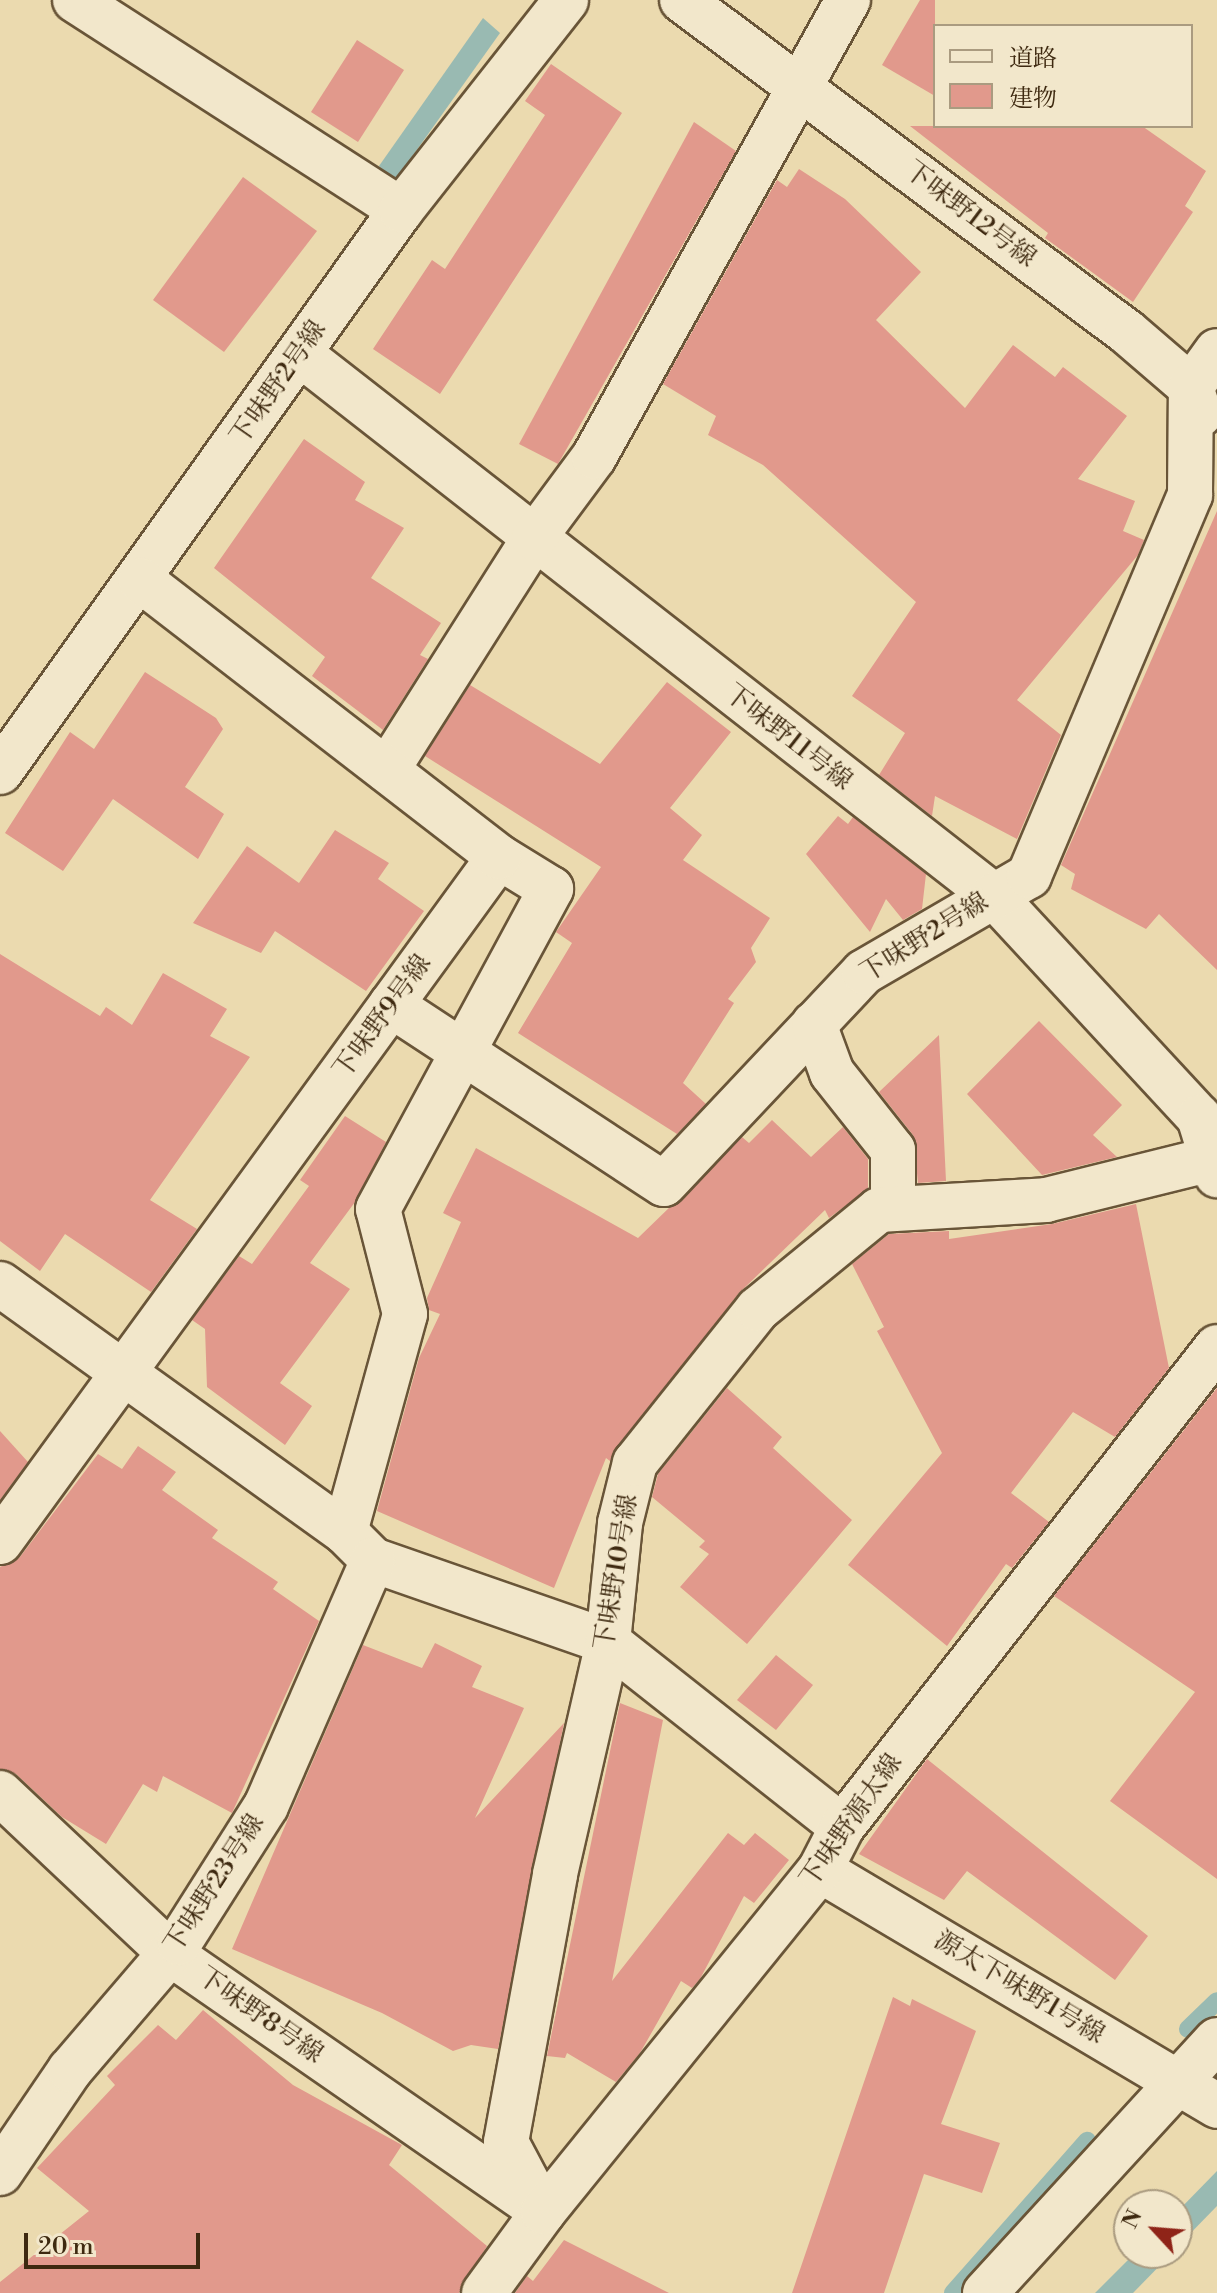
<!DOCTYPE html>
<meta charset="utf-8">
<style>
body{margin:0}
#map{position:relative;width:1217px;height:2293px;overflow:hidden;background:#ebdaaf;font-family:"Libre Bodoni","Noto Serif JP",serif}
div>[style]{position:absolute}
.water>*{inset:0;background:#99bab2}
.stream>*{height:18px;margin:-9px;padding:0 9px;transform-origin:9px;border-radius:9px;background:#99bab2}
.building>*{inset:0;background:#e1998c}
.roads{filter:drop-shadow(2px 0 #695538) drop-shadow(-2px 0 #695538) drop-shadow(0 2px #695538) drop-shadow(0 -2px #695538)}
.street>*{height:44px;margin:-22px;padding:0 22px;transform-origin:22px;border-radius:22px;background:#f2e7cb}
span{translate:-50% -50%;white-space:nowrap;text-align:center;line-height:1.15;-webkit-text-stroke:6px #f2e7cb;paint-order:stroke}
.street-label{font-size:26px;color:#3e2910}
.legend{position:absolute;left:933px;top:24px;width:260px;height:104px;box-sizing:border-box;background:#f2e7cb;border:2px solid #aa9b80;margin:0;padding:10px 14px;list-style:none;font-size:24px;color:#3e2910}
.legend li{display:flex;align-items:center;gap:16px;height:40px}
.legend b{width:40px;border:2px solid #aa9b80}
.north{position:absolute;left:1113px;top:2189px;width:80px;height:80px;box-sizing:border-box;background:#f2e7cb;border:2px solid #aa9b80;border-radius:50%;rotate:296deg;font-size:22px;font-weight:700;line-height:32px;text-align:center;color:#3e2910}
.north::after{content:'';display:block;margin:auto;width:28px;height:36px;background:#8f2418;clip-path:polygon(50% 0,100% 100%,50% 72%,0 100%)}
.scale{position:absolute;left:24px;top:2233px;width:176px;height:36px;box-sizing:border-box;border:4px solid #3e2910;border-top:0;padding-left:10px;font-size:24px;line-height:28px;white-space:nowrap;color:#3e2910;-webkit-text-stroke:6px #f2e7cb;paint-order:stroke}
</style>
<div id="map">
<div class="water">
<div style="clip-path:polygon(483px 18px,500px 33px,394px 182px,379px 166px)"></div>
<div style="clip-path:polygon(1217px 2171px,1217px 2206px,1177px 2247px,1177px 2212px)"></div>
<div style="clip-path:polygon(1135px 2253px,1172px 2253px,1133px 2293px,1095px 2293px)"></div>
</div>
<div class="stream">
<div style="left:1188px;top:2029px;width:40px;rotate:-44deg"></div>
<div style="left:953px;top:2293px;width:203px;rotate:-48.6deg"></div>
</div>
<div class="building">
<div style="clip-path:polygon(920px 0,935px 0,935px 96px,882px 65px)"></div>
<div style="clip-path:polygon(357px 40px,404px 70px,358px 142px,311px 112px)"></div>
<div style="clip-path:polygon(551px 64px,622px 113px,440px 394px,373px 349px,432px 260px,445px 269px,545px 115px,525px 101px)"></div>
<div style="clip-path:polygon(694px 122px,736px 151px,558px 464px,519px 444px)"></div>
<div style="clip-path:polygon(910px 126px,1142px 126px,1206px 171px,1185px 206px,1193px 212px,1133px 302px,1045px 238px,1048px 233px)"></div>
<div style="clip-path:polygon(799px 169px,845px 199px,921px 272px,876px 320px,965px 408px,1013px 345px,1055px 377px,1063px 367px,1127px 416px,1078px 479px,1135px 501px,1123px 531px,1144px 540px,1138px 555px,1017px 700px,1061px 735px,1017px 839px,935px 796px,932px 816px,879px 775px,905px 733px,852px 696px,916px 602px,763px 465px,708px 435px,716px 416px,663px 384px,777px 180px,787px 187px)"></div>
<div style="clip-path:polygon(243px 177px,317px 231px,224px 352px,153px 300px)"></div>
<div style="clip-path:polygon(304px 439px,365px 482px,355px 500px,404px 528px,371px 578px,441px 623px,420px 655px,428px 659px,383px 730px,312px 676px,325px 657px,214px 568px)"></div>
<div style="clip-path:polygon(1217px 511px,1217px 970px,1159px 914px,1146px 929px,1071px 889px,1075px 874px,1061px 865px)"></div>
<div style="clip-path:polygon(145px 672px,216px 718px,223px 729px,185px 787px,224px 814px,198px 859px,113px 799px,63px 871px,5px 833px,70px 732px,94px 749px)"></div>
<div style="clip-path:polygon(667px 682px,731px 732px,670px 808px,702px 835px,683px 860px,770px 918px,751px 948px,756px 962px,728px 999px,734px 1003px,683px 1083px,706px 1104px,677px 1134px,518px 1033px,572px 943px,556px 932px,601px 867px,425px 756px,470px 685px,600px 764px)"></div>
<div style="clip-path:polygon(838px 816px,848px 824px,853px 817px,926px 874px,922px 909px,903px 920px,886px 899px,870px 932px,806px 854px)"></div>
<div style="clip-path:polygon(335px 830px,389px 863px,378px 879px,424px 911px,366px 991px,275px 931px,261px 953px,193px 923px,247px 846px,299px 883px)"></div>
<div style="clip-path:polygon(0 954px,100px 1016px,106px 1007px,132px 1025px,163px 973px,227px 1009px,210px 1036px,250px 1057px,150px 1200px,197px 1229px,151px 1292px,65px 1234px,40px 1271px,0 1241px)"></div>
<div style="clip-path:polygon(1039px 1021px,1122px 1105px,1093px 1135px,1117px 1157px,1042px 1175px,967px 1094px)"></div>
<div style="clip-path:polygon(939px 1035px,946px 1181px,918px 1183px,913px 1135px,879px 1092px)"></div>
<div style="clip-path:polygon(345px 1116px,386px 1142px,355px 1202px,310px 1263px,350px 1289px,280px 1383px,312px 1406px,285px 1445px,207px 1387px,205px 1329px,192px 1320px,239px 1256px,252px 1264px,309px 1186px,300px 1180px)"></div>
<div style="clip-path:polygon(772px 1120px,811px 1157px,843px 1127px,868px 1159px,868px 1189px,829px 1218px,825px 1210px,739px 1293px,610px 1461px,606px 1458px,554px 1588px,377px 1511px,419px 1358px,440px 1314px,429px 1310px,427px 1298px,461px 1222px,443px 1213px,476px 1148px,638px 1238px,742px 1137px,749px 1143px)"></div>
<div style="clip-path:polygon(1136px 1204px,1169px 1368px,1115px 1437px,1073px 1412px,1011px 1493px,1049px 1522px,1012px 1568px,1006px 1564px,947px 1646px,848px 1565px,942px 1453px,877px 1331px,884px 1327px,852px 1264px,889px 1234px,949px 1231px,949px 1239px,1052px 1224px)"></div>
<div style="clip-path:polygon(727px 1388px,782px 1437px,773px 1448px,852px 1520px,747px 1644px,680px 1587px,709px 1554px,699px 1547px,705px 1541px,652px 1497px,658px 1474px)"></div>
<div style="clip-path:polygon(1217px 1388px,1217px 1879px,1110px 1801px,1195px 1692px,1054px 1596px)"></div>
<div style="clip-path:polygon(0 1431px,28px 1462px,0 1500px)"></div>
<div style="clip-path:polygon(138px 1446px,176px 1472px,162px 1490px,218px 1530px,212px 1538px,278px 1582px,273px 1589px,319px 1621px,232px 1813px,163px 1776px,157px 1792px,143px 1784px,106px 1844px,62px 1817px,16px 1774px,0 1769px,0 1567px,20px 1557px,98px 1454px,122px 1469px)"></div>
<div style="clip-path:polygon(435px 1643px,482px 1666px,472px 1687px,524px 1708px,475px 1818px,564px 1723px,498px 2049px,471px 2045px,453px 2051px,382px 2013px,232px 1949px,363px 1645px,422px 1668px)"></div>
<div style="clip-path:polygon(776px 1655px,813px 1685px,776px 1730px,737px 1700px)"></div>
<div style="clip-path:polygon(620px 1703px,663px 1720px,612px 1981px,728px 1833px,744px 1845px,755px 1833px,789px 1860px,754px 1903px,744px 1896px,700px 1979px,692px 1988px,681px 1981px,640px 2053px,616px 2082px,567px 2053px,565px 2058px,547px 2056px)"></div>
<div style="clip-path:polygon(927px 1759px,1148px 1936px,1115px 1980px,967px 1871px,944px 1900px,859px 1854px)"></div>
<div style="clip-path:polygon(893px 1997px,910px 2006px,912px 1999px,976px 2031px,941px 2124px,1000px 2143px,982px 2193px,924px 2174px,884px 2293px,792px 2293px)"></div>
<div style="clip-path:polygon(203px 2010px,293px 2085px,402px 2145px,389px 2165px,487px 2246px,459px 2293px,0 2293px,0 2282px,89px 2211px,37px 2168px,115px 2085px,107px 2076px,158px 2025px,176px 2040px)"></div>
<div style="clip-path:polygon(564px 2240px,669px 2293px,515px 2293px,527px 2276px,533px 2281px)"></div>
</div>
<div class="roads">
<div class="street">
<div style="left:75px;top:0;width:388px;rotate:32.8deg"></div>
<div style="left:682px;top:0;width:555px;rotate:36.73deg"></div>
<div style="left:1127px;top:332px;width:84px;rotate:40.7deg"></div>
<div style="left:1191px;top:387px;width:29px;rotate:72deg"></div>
<div style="left:300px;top:354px;width:881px;rotate:37.99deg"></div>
<div style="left:994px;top:896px;width:301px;rotate:47.2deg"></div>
<div style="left:1199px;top:1117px;width:61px;rotate:72.8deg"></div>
<div style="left:387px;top:770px;width:275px;rotate:-57.6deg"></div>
<div style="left:534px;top:538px;width:101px;rotate:-53.5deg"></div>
<div style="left:594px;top:457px;width:523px;rotate:-60.93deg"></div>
<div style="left:0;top:772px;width:690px;rotate:-54.49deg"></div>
<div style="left:401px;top:210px;width:267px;rotate:-51.8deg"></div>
<div style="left:391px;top:1005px;width:326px;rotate:33.3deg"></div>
<div style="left:664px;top:1184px;width:291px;rotate:-46.7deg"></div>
<div style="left:864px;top:972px;width:191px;rotate:-30.2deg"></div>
<div style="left:1029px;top:876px;width:414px;rotate:-67.1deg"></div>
<div style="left:1190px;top:495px;width:108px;rotate:-89.5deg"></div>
<div style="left:1191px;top:387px;width:44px;rotate:-54.2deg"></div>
<div style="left:814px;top:1024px;width:52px;rotate:69.8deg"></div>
<div style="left:832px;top:1073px;width:98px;rotate:51.6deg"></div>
<div style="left:893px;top:1150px;width:59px;rotate:90deg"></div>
<div style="left:0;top:1284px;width:425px;rotate:35.7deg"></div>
<div style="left:345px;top:1532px;width:40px;rotate:45deg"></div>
<div style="left:373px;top:1560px;width:249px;rotate:19.2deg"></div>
<div style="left:608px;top:1642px;width:298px;rotate:38.3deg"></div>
<div style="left:345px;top:1532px;width:226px;rotate:-74.6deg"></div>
<div style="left:405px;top:1314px;width:108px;rotate:-104.4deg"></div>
<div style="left:378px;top:1209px;width:364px;rotate:-61.6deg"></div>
<div style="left:551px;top:889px;width:61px;rotate:-148.4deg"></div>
<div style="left:0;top:1542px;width:847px;rotate:-53.93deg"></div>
<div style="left:499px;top:857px;width:453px;rotate:-142.3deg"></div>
<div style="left:0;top:1793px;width:235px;rotate:43.3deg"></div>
<div style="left:171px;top:1954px;width:446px;rotate:34.7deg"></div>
<div style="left:820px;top:1870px;width:462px;rotate:30.7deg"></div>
<div style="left:0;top:2173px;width:125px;rotate:-55.8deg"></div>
<div style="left:70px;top:2070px;width:167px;rotate:-49.4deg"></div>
<div style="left:179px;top:1943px;width:162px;rotate:-57.6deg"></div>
<div style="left:266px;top:1806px;width:268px;rotate:-66.5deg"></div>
<div style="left:543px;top:2212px;width:79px;rotate:-117.9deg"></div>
<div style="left:506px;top:2142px;width:272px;rotate:-79.6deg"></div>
<div style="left:555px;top:1874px;width:238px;rotate:-77.1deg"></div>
<div style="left:608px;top:1642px;width:120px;rotate:-84.2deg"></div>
<div style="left:620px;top:1523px;width:62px;rotate:-76deg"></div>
<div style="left:635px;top:1463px;width:197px;rotate:-51.4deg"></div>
<div style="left:758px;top:1309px;width:156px;rotate:-39.3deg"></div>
<div style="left:879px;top:1210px;width:167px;rotate:-3.4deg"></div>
<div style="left:1046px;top:1200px;width:171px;rotate:-13.9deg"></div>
<div style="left:484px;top:2293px;width:100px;rotate:-53.9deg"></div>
<div style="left:543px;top:2212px;width:440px;rotate:-51deg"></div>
<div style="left:820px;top:1870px;width:48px;rotate:-62.9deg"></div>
<div style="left:842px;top:1827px;width:609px;rotate:-52deg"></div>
<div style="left:985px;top:2293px;width:343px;rotate:-47.5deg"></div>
</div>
</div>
<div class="street-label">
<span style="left:970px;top:215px;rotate:37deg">下味野12号線</span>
<span style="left:279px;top:383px;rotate:-55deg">下味野2号線</span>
<span style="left:788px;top:738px;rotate:38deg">下味野11号線</span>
<span style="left:925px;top:938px;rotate:-32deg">下味野2号線</span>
<span style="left:383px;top:1017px;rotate:-54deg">下味野9号線</span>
<span style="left:617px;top:1572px;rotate:-81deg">下味野10号線</span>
<span style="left:852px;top:1821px;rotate:-55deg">下味野源太線</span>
<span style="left:215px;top:1884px;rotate:-57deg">下味野23号線</span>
<span style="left:1019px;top:1988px;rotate:31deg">源太下味野1号線</span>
<span style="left:260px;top:2016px;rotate:35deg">下味野8号線</span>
</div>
<ul class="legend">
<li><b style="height:10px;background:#f2e7cb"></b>道路</li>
<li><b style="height:22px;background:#e1998c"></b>建物</li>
</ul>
<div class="north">N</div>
<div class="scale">20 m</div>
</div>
